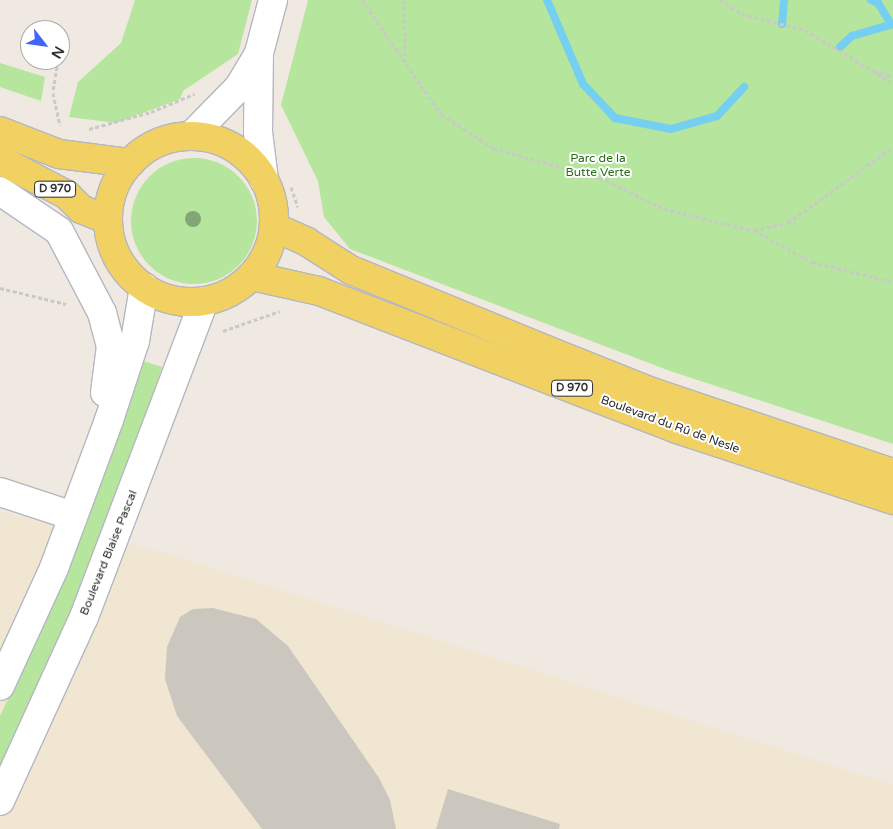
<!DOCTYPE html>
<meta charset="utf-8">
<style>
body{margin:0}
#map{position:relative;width:893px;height:829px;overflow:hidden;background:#efe9e1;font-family:"Varela Round",sans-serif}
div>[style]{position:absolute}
.education>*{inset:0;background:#f0e6d1}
.green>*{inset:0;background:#b6e59e}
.round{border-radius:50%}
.stream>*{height:8px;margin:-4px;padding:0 4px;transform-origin:4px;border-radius:4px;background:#75cff0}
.building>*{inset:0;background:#cbc7bf}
.path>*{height:3px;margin-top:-1.5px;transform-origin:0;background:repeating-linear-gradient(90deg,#c9c9c9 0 4px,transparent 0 6.5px)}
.roads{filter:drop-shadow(1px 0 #b4b7c1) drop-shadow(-1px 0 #b4b7c1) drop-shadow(0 1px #b4b7c1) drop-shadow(0 -1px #b4b7c1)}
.minor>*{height:28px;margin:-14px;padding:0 14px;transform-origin:14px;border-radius:14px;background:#fff}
.major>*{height:28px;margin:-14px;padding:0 14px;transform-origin:14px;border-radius:14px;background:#f2d163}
.major>.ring{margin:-14px;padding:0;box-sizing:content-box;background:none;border:28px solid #f2d163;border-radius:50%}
.trees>*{width:16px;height:16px;margin:-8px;border-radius:50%;background:#84a574}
span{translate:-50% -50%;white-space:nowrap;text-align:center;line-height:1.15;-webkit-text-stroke:4px #fff;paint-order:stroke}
.shield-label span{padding:1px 4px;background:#fff;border:1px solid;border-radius:4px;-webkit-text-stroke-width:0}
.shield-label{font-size:11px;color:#2e2e2e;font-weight:700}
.park-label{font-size:12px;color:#2c6e1b}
.street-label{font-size:12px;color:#2e2e2e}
.north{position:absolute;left:20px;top:20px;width:50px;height:50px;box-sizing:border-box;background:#fff;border:1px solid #ababab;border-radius:50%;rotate:120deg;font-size:14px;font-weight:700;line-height:20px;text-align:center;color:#2e2e2e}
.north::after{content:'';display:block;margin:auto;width:18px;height:22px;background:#4264fb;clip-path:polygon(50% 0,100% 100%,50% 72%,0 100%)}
</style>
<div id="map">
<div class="education">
<div style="clip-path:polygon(0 511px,161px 552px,893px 785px,893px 829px,0 829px)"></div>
</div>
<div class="green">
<div style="clip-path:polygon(135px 0,252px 0,238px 54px,183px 91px,180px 99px,116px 123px,69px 117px,78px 82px,121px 43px)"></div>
<div style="clip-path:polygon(308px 0,893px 0,893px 444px,670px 371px,350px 249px,324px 217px,318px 181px,281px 105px)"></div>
<div style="clip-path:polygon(0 63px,45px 77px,41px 101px,0 87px)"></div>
<div class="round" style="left:131px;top:158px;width:126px;height:126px"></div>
<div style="clip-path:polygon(140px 360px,162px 367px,147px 416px,72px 616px,0 771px,0 716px,31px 650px)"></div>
</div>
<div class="stream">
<div style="left:547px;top:0;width:91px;rotate:66.8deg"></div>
<div style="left:583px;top:84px;width:47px;rotate:46.7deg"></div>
<div style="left:615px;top:118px;width:57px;rotate:11.1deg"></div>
<div style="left:671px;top:129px;width:48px;rotate:-15.8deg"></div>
<div style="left:717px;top:116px;width:40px;rotate:-47deg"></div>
<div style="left:871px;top:0;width:8px;rotate:23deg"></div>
<div style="left:878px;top:3px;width:25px;rotate:58deg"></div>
<div style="left:782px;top:24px;width:24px;rotate:-85deg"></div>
<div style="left:840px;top:47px;width:16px;rotate:-43deg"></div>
<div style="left:852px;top:36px;width:43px;rotate:-16.3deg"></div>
</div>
<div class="building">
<div style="clip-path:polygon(213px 608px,256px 619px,288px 646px,379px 778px,390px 800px,396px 829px,262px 829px,177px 716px,165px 679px,167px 647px,180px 617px,193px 609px)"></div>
<div style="clip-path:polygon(448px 789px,560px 824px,559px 829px,436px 829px)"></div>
</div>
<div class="path">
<div style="left:362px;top:0;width:139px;rotate:55.3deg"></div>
<div style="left:441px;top:114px;width:62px;rotate:33.2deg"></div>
<div style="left:493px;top:148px;width:117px;rotate:15.8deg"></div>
<div style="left:606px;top:180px;width:65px;rotate:26.6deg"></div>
<div style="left:664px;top:209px;width:91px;rotate:13.3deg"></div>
<div style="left:753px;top:230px;width:67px;rotate:28.5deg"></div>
<div style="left:812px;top:262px;width:83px;rotate:13.9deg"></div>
<div style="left:404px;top:0;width:59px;rotate:89deg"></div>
<div style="left:720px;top:0;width:26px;rotate:32deg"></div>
<div style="left:742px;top:14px;width:65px;rotate:14.3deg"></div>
<div style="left:805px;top:30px;width:103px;rotate:31.1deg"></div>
<div style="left:58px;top:60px;width:33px;rotate:99deg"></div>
<div style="left:53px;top:93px;width:33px;rotate:78deg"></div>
<div style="left:874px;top:71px;width:20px;rotate:15deg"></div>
<div style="left:89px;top:129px;width:64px;rotate:-15.3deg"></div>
<div style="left:151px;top:112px;width:47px;rotate:-22.7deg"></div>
<div style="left:291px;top:187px;width:21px;rotate:71deg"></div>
<div style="left:754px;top:230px;width:35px;rotate:-12deg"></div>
<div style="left:788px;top:223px;width:130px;rotate:-35.9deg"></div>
<div style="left:0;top:288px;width:68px;rotate:13.6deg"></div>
<div style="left:223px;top:331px;width:60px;rotate:-19.3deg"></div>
</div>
<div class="roads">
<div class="minor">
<div style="left:191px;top:136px;width:69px;rotate:-45.6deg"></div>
<div style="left:239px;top:87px;width:37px;rotate:-59deg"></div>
<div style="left:264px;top:180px;width:48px;rotate:-97.1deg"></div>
<div style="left:258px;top:132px;width:79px;rotate:-89.3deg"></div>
<div style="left:259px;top:53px;width:55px;rotate:-75.2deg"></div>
<div style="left:0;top:191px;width:71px;rotate:34.1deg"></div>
<div style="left:59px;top:231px;width:93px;rotate:62.3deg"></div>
<div style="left:102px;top:313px;width:34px;rotate:75deg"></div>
<div style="left:111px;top:346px;width:47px;rotate:97.3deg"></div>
<div style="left:0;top:492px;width:77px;rotate:18.2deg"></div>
<div style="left:0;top:686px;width:130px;rotate:-65.4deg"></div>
<div style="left:54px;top:568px;width:158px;rotate:-69.6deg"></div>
<div style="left:109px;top:420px;width:83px;rotate:-71.8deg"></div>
<div style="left:135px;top:341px;width:55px;rotate:-80.5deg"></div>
<div style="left:0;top:801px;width:202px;rotate:-65.5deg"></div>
<div style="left:84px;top:617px;width:338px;rotate:-69.2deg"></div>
</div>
<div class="major">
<div style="left:0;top:131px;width:63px;rotate:21.3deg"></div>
<div style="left:59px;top:154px;width:72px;rotate:7.2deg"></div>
<div class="ring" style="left:108px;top:136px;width:138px;height:138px"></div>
<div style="left:0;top:160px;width:76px;rotate:27.6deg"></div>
<div style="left:67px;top:195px;width:20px;rotate:45deg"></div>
<div style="left:81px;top:209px;width:29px;rotate:22deg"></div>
<div style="left:274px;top:227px;width:36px;rotate:24deg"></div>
<div style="left:307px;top:242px;width:52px;rotate:32.5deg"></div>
<div style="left:351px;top:270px;width:214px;rotate:22.2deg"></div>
<div style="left:549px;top:351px;width:111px;rotate:21.7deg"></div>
<div style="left:652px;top:392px;width:254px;rotate:18.6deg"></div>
<div style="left:252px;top:276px;width:69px;rotate:12.6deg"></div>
<div style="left:319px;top:291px;width:384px;rotate:21.1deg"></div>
<div style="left:677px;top:429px;width:227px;rotate:18.2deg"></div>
</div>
</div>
<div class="trees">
<div style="left:193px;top:219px"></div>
</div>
<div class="shield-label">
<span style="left:55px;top:189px">D 970</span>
<span style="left:572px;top:388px">D 970</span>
</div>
<div class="park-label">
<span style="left:598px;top:166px">Parc de la<br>Butte Verte</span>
</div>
<div class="street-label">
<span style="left:670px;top:425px;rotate:20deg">Boulevard du Rû de Nesle</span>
<span style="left:109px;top:553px;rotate:-68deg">Boulevard Blaise Pascal</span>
</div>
<div class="north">N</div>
</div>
